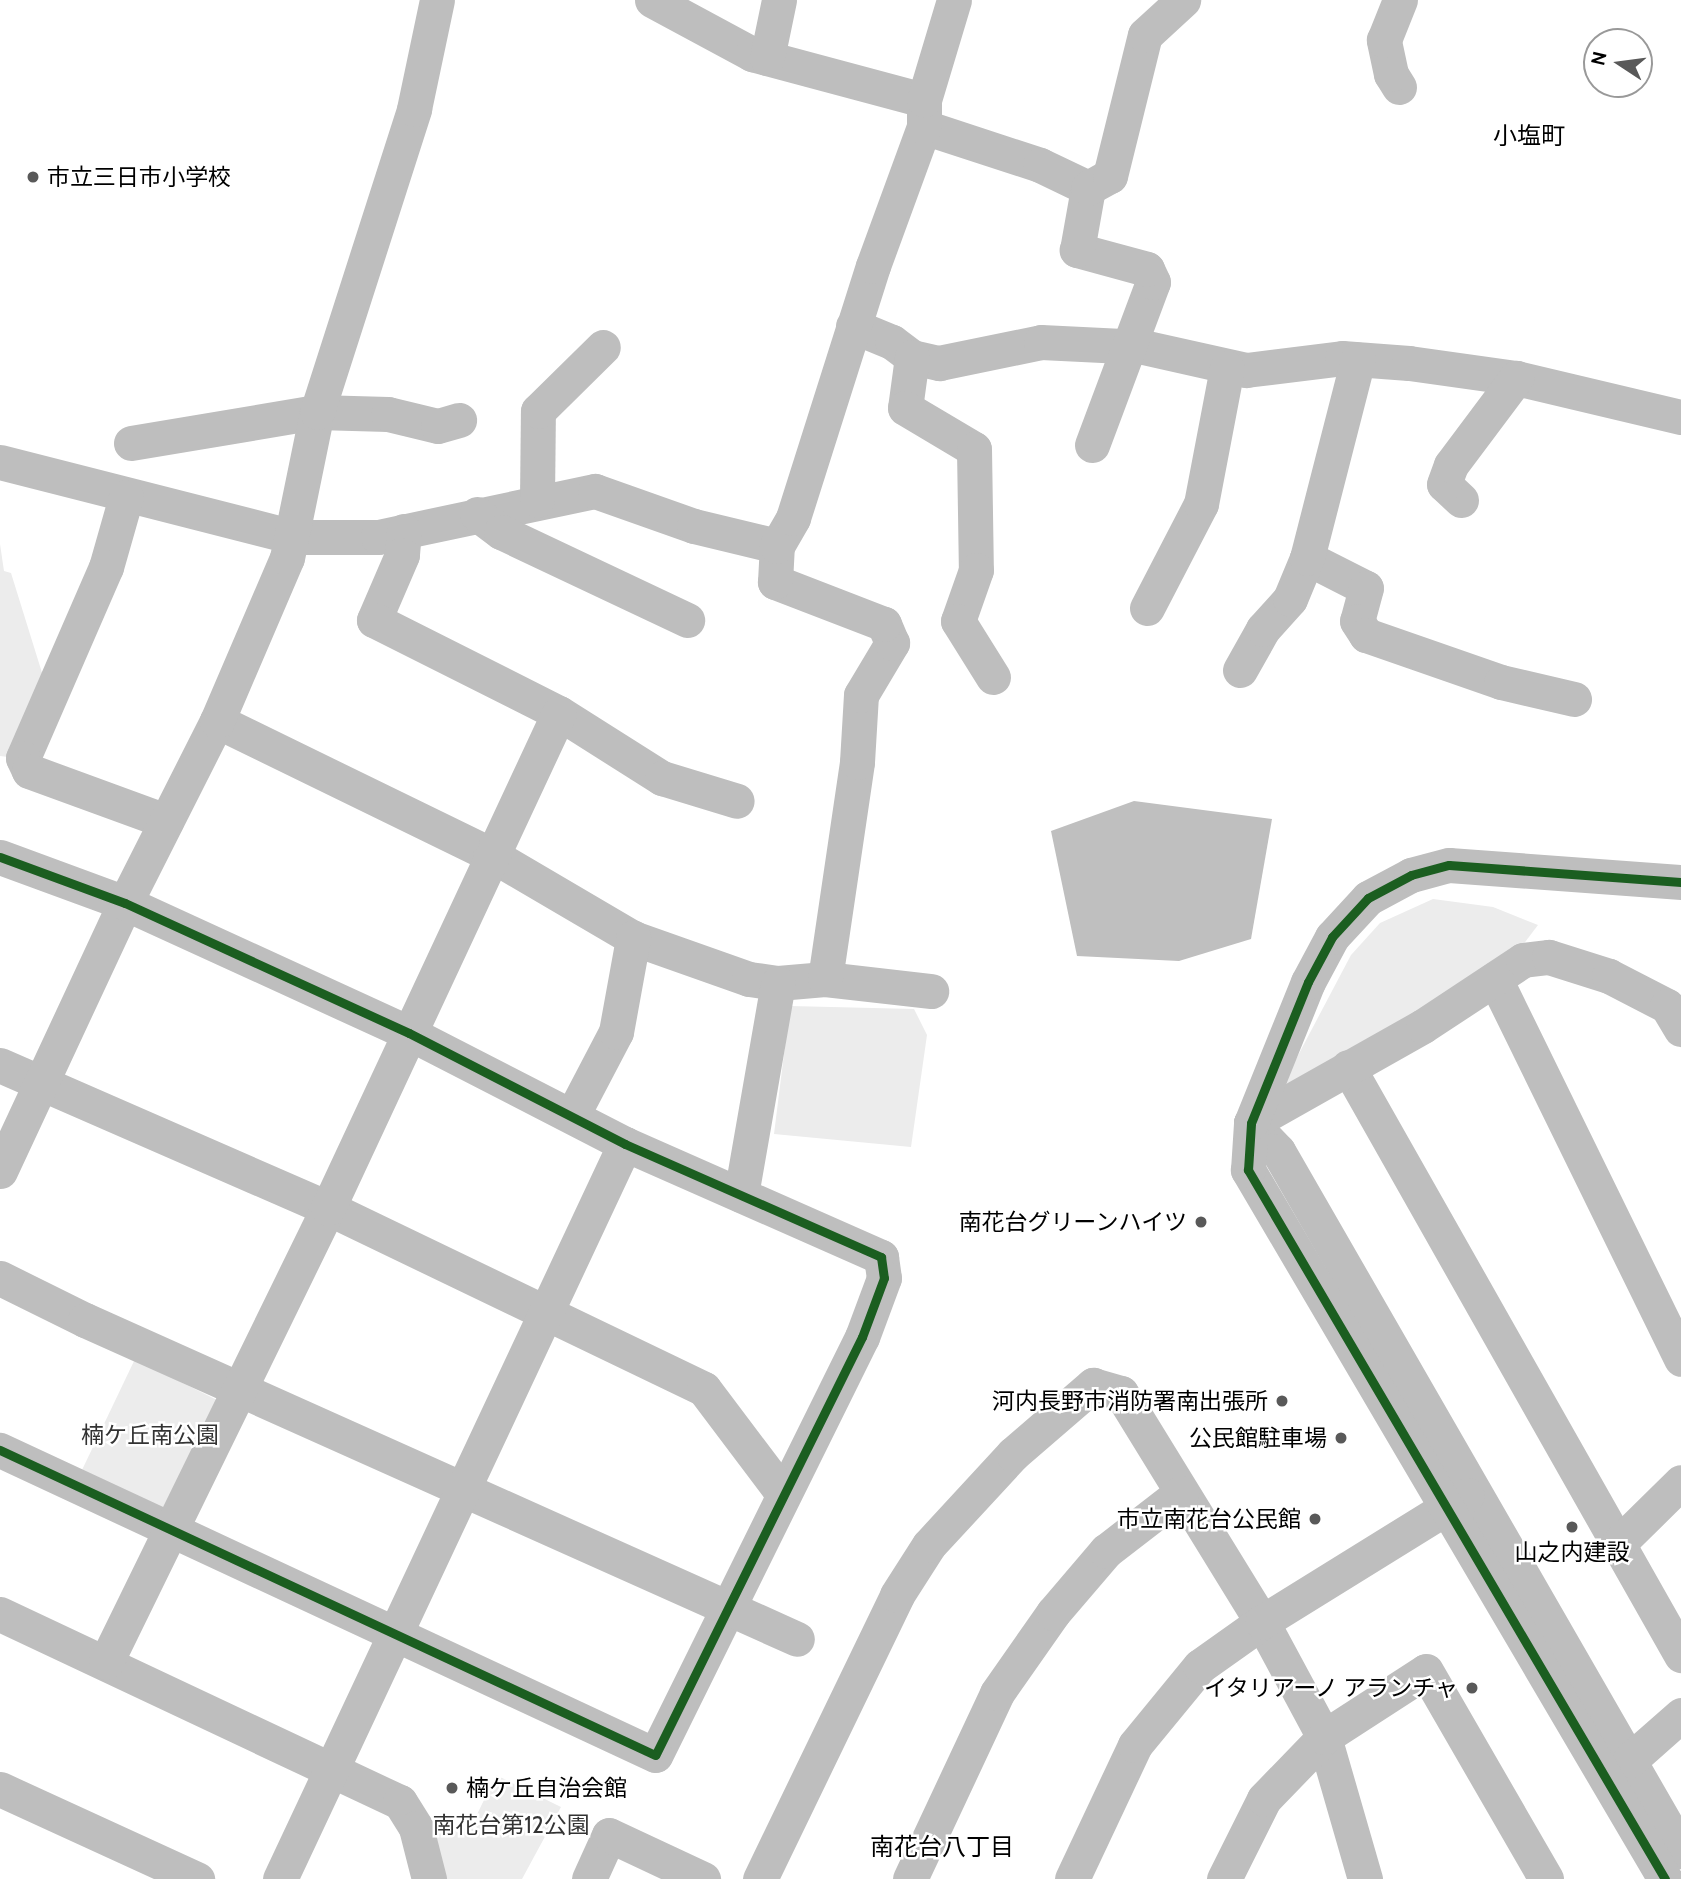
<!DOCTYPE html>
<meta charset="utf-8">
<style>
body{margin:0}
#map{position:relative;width:1681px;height:1879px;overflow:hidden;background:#fff;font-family:Cabin,"Noto Sans JP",sans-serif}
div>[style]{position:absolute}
.green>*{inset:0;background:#ececec}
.water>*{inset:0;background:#bfbfbf}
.minor>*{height:35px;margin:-17.5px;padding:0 17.5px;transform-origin:17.5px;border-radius:17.5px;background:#bebebe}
.cycleway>*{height:9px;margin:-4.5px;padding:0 4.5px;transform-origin:4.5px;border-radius:4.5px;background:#1b5e20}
.dots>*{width:19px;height:19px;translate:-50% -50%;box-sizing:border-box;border:4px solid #fff;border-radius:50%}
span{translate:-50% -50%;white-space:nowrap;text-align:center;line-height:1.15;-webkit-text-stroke:5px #fff;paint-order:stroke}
.poi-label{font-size:23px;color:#000}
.left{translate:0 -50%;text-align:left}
.right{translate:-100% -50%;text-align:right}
.park-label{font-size:23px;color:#333}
.neighbourhood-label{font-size:24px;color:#000}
.north{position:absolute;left:1583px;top:28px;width:70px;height:70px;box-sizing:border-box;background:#fff;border:2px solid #999;border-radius:50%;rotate:283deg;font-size:19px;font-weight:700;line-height:28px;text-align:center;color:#000}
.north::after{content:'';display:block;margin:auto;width:24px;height:32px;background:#595959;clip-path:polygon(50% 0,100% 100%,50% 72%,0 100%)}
</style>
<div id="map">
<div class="green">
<div style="clip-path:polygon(0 544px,4px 571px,11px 573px,43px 676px,8px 757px,0 756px)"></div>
<div style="clip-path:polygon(1433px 899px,1493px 907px,1538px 925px,1519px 950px,1289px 1089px,1284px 1082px,1351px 955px,1380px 923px)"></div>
<div style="clip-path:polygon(790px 1006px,914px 1009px,927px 1035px,911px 1147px,774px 1134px)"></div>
<div style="clip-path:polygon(135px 1359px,219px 1401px,164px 1511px,82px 1470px)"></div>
<div style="clip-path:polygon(496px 1775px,561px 1807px,522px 1879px,433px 1879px,423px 1837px,471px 1827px)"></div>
</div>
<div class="water">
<div style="clip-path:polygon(1134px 801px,1272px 819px,1251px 939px,1179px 961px,1077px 956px,1051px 831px)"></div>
</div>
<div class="minor">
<div style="left:652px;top:0;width:114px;rotate:28.4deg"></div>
<div style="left:752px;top:54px;width:178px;rotate:15deg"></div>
<div style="left:767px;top:58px;width:59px;rotate:-78.3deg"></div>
<div style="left:1399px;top:87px;width:15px;rotate:-122deg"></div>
<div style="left:1391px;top:74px;width:35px;rotate:-102deg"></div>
<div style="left:1384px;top:40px;width:43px;rotate:-68.2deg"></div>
<div style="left:924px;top:127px;width:122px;rotate:18.1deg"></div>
<div style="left:1040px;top:165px;width:53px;rotate:25.6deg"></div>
<div style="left:853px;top:326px;width:42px;rotate:22.3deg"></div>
<div style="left:892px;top:342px;width:25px;rotate:37deg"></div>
<div style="left:912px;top:357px;width:28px;rotate:13deg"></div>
<div style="left:939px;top:363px;width:104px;rotate:-11.6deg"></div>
<div style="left:1041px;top:342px;width:102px;rotate:2.8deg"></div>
<div style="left:1143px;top:347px;width:106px;rotate:12.6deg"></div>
<div style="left:1246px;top:370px;width:97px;rotate:-7.1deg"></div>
<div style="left:1342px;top:358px;width:67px;rotate:4.3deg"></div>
<div style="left:1409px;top:363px;width:108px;rotate:8deg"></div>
<div style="left:1516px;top:378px;width:170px;rotate:13.3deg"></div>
<div style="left:912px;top:357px;width:51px;rotate:97.8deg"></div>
<div style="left:905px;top:408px;width:80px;rotate:30.7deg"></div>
<div style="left:974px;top:449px;width:121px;rotate:89.1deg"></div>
<div style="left:976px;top:570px;width:54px;rotate:109.4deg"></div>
<div style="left:958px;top:621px;width:66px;rotate:58deg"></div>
<div style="left:131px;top:443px;width:189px;rotate:-9.5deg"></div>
<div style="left:317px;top:412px;width:71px;rotate:1.6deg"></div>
<div style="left:388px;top:414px;width:51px;rotate:13.5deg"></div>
<div style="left:438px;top:426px;width:22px;rotate:-16deg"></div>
<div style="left:1092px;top:445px;width:174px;rotate:-69.5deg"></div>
<div style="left:1153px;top:282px;width:14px;rotate:-115deg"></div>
<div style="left:1147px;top:269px;width:73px;rotate:-164.8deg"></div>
<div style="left:1077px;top:250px;width:63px;rotate:-79.9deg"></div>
<div style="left:1088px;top:188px;width:25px;rotate:-29deg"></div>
<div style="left:1110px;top:176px;width:145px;rotate:-76.1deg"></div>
<div style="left:1145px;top:35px;width:52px;rotate:-42.6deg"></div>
<div style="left:0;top:462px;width:304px;rotate:14.3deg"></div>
<div style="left:295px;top:537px;width:83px"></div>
<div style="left:378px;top:537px;width:222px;rotate:-12deg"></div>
<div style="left:595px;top:491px;width:105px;rotate:19.5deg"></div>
<div style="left:694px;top:526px;width:85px;rotate:13.5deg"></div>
<div style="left:126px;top:497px;width:73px;rotate:105.9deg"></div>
<div style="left:106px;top:567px;width:208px;rotate:113.5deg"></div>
<div style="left:23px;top:758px;width:14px;rotate:65deg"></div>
<div style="left:29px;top:771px;width:146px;rotate:20.1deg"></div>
<div style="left:537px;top:500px;width:89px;rotate:-89.4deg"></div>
<div style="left:538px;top:411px;width:91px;rotate:-44.6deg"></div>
<div style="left:1461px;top:500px;width:23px;rotate:-137deg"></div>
<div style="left:1444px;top:484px;width:20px;rotate:-70deg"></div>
<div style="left:1451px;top:465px;width:109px;rotate:-53.2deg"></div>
<div style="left:477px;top:514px;width:30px;rotate:37deg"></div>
<div style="left:501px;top:532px;width:206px;rotate:25.3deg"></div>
<div style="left:404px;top:531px;width:24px;rotate:95deg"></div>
<div style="left:402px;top:555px;width:71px;rotate:113.3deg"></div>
<div style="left:374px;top:620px;width:207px;rotate:26.7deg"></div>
<div style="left:559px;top:713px;width:122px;rotate:32.3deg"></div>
<div style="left:662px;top:778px;width:78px;rotate:17deg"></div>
<div style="left:1307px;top:558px;width:66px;rotate:27deg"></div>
<div style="left:1366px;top:588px;width:34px;rotate:105deg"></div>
<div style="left:1357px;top:621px;width:17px;rotate:57deg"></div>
<div style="left:1366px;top:635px;width:143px;rotate:19.2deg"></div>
<div style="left:1501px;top:682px;width:75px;rotate:13.1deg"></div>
<div style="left:1147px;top:608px;width:117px;rotate:-62.6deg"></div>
<div style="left:1201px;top:504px;width:138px;rotate:-79.2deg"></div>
<div style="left:1240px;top:670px;width:47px;rotate:-60.7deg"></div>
<div style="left:1263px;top:629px;width:40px;rotate:-48deg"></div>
<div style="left:1290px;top:599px;width:44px;rotate:-67.5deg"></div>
<div style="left:1307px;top:558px;width:205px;rotate:-75.6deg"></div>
<div style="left:217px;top:721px;width:304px;rotate:26deg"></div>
<div style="left:490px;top:854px;width:166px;rotate:30.4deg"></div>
<div style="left:633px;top:938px;width:123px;rotate:19.5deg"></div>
<div style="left:749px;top:979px;width:29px;rotate:8deg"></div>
<div style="left:778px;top:983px;width:47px;rotate:-4.9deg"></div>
<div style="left:825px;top:979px;width:107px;rotate:6.5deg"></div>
<div style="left:0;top:857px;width:133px;rotate:20.2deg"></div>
<div style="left:125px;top:903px;width:312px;rotate:24.6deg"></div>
<div style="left:409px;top:1033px;width:243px;rotate:27.2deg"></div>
<div style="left:625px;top:1144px;width:280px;rotate:23.8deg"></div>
<div style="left:881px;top:1257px;width:21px;rotate:82deg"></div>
<div style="left:884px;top:1278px;width:63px;rotate:110.4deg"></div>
<div style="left:862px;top:1337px;width:466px;rotate:116.3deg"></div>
<div style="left:655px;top:1755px;width:723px;rotate:-155.03deg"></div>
<div style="left:825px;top:979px;width:219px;rotate:-81.6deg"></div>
<div style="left:857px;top:762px;width:67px;rotate:-86.6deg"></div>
<div style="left:861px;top:695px;width:61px;rotate:-59.2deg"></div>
<div style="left:892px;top:643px;width:21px;rotate:-113deg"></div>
<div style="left:884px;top:624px;width:117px;rotate:-158.9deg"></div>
<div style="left:775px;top:582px;width:36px;rotate:-87deg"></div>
<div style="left:777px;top:546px;width:32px;rotate:-60deg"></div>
<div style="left:793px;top:518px;width:264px;rotate:-72.4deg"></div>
<div style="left:873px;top:266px;width:148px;rotate:-69.9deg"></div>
<div style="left:924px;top:127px;width:27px;rotate:-90deg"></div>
<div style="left:924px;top:100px;width:104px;rotate:-73.3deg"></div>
<div style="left:1495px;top:979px;width:423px;rotate:63.9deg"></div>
<div style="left:0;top:1065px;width:358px;rotate:23.6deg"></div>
<div style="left:328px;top:1208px;width:417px;rotate:25.7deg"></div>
<div style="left:704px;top:1389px;width:131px;rotate:53deg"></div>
<div style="left:1348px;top:1067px;width:676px;rotate:60.48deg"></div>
<div style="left:572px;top:1116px;width:95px;rotate:-62.4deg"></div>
<div style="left:616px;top:1032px;width:96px;rotate:-79.7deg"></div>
<div style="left:1251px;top:1123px;width:39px;rotate:46deg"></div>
<div style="left:1278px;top:1151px;width:808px;rotate:60.07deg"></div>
<div style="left:1251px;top:1123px;width:197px;rotate:-29.4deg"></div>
<div style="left:1423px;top:1026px;width:120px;rotate:-33.4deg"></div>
<div style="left:1523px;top:960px;width:26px;rotate:-7deg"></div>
<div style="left:1549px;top:957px;width:63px;rotate:17.6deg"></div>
<div style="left:1609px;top:976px;width:65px;rotate:27.3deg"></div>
<div style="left:1667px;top:1006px;width:27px;rotate:59deg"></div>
<div style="left:0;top:1171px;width:296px;rotate:-65deg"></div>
<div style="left:125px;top:903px;width:204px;rotate:-63.2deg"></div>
<div style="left:217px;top:721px;width:177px;rotate:-66.8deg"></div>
<div style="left:287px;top:558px;width:149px;rotate:-78.4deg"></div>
<div style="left:317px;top:412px;width:318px;rotate:-72.2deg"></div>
<div style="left:414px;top:109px;width:111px;rotate:-78.1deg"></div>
<div style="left:741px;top:1195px;width:215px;rotate:-80.1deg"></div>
<div style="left:0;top:1278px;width:95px;rotate:26.3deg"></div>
<div style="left:85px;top:1320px;width:780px;rotate:24.13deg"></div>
<div style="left:1618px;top:1544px;width:88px;rotate:-44.5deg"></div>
<div style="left:0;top:1614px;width:442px;rotate:25.2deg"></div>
<div style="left:400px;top:1802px;width:31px;rotate:58deg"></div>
<div style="left:416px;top:1828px;width:53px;rotate:75.7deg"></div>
<div style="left:106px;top:1662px;width:505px;rotate:-63.94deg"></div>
<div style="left:328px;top:1208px;width:546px;rotate:-64.98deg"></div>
<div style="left:1630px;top:1760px;width:68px;rotate:-41.4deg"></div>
<div style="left:0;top:1789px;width:217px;rotate:24.6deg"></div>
<div style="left:280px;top:1879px;width:812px;rotate:-64.86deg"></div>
<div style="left:589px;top:1879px;width:48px;rotate:-65.6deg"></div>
<div style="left:609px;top:1835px;width:104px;rotate:25.1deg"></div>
<div style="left:760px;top:1879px;width:315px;rotate:-64.2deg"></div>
<div style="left:897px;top:1595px;width:59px;rotate:-57.4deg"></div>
<div style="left:929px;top:1545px;width:124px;rotate:-47.3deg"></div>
<div style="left:1013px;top:1454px;width:106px;rotate:-40.8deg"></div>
<div style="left:1093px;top:1385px;width:29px;rotate:16deg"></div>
<div style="left:1121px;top:1393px;width:269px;rotate:58.4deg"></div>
<div style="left:1262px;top:1622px;width:131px;rotate:61.7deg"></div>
<div style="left:1324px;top:1737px;width:148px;rotate:73.9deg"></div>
<div style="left:910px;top:1879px;width:205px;rotate:-64.9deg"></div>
<div style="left:997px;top:1693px;width:98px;rotate:-55deg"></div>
<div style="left:1053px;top:1613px;width:82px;rotate:-49.5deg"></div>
<div style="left:1106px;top:1551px;width:95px;rotate:-37.7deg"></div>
<div style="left:1072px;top:1879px;width:148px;rotate:-64.8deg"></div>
<div style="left:1135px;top:1745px;width:102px;rotate:-50.6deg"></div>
<div style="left:1200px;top:1666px;width:76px;rotate:-35.4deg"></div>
<div style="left:1262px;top:1622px;width:241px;rotate:-31.8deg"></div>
<div style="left:1224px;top:1879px;width:89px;rotate:-63.4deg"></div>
<div style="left:1264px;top:1799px;width:86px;rotate:-45.9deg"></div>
<div style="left:1324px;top:1737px;width:121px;rotate:-32.9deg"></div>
<div style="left:1426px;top:1671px;width:240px;rotate:60deg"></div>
<div style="left:1665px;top:1879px;width:823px;rotate:-120.46deg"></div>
<div style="left:1248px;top:1170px;width:47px;rotate:-86.3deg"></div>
<div style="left:1251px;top:1123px;width:152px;rotate:-68deg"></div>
<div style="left:1308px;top:982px;width:51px;rotate:-61.9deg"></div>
<div style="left:1332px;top:937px;width:53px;rotate:-47.3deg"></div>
<div style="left:1368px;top:898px;width:49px;rotate:-28.1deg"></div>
<div style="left:1411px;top:875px;width:39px;rotate:-15deg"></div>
<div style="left:1449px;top:865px;width:233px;rotate:4.2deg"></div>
</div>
<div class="cycleway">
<div style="left:0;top:857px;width:133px;rotate:20.2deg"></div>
<div style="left:125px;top:903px;width:312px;rotate:24.6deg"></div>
<div style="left:409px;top:1033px;width:243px;rotate:27.2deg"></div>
<div style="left:625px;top:1144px;width:280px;rotate:23.8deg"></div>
<div style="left:881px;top:1257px;width:21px;rotate:82deg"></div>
<div style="left:884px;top:1278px;width:63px;rotate:110.4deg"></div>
<div style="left:862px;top:1337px;width:466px;rotate:116.3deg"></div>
<div style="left:655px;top:1755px;width:723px;rotate:-155.03deg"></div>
<div style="left:1665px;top:1879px;width:823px;rotate:-120.46deg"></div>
<div style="left:1248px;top:1170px;width:47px;rotate:-86.3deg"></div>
<div style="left:1251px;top:1123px;width:152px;rotate:-68deg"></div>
<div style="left:1308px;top:982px;width:51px;rotate:-61.9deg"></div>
<div style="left:1332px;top:937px;width:53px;rotate:-47.3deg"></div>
<div style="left:1368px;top:898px;width:49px;rotate:-28.1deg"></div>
<div style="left:1411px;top:875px;width:39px;rotate:-15deg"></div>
<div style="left:1449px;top:865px;width:233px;rotate:4.2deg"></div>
</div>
<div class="dots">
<div style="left:33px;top:177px;background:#595959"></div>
<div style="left:1201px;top:1222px;background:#595959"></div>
<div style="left:1282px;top:1401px;background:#595959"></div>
<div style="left:1341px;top:1438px;background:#595959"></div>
<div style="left:1315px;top:1519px;background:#595959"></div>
<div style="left:1572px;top:1527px;background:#595959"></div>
<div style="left:1472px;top:1688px;background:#595959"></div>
<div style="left:452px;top:1788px;background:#595959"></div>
</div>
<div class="poi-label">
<span class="left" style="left:47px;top:177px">市立三日市小学校</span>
<span class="right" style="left:1187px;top:1222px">南花台グリーンハイツ</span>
<span class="right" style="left:1268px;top:1401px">河内長野市消防署南出張所</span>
<span class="right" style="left:1327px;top:1438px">公民館駐車場</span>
<span class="right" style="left:1301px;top:1519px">市立南花台公民館</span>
<span style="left:1572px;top:1552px">山之内建設</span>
<span class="right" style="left:1458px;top:1688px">イタリアーノ アランチャ</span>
<span class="left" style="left:466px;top:1788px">楠ケ丘自治会館</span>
</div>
<div class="park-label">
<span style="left:150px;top:1435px">楠ケ丘南公園</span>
<span style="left:511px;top:1825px">南花台第12公園</span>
</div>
<div class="neighbourhood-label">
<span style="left:1529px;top:136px">小塩町</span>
<span style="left:942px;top:1847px">南花台八丁目</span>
</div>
<div class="north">N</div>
</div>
